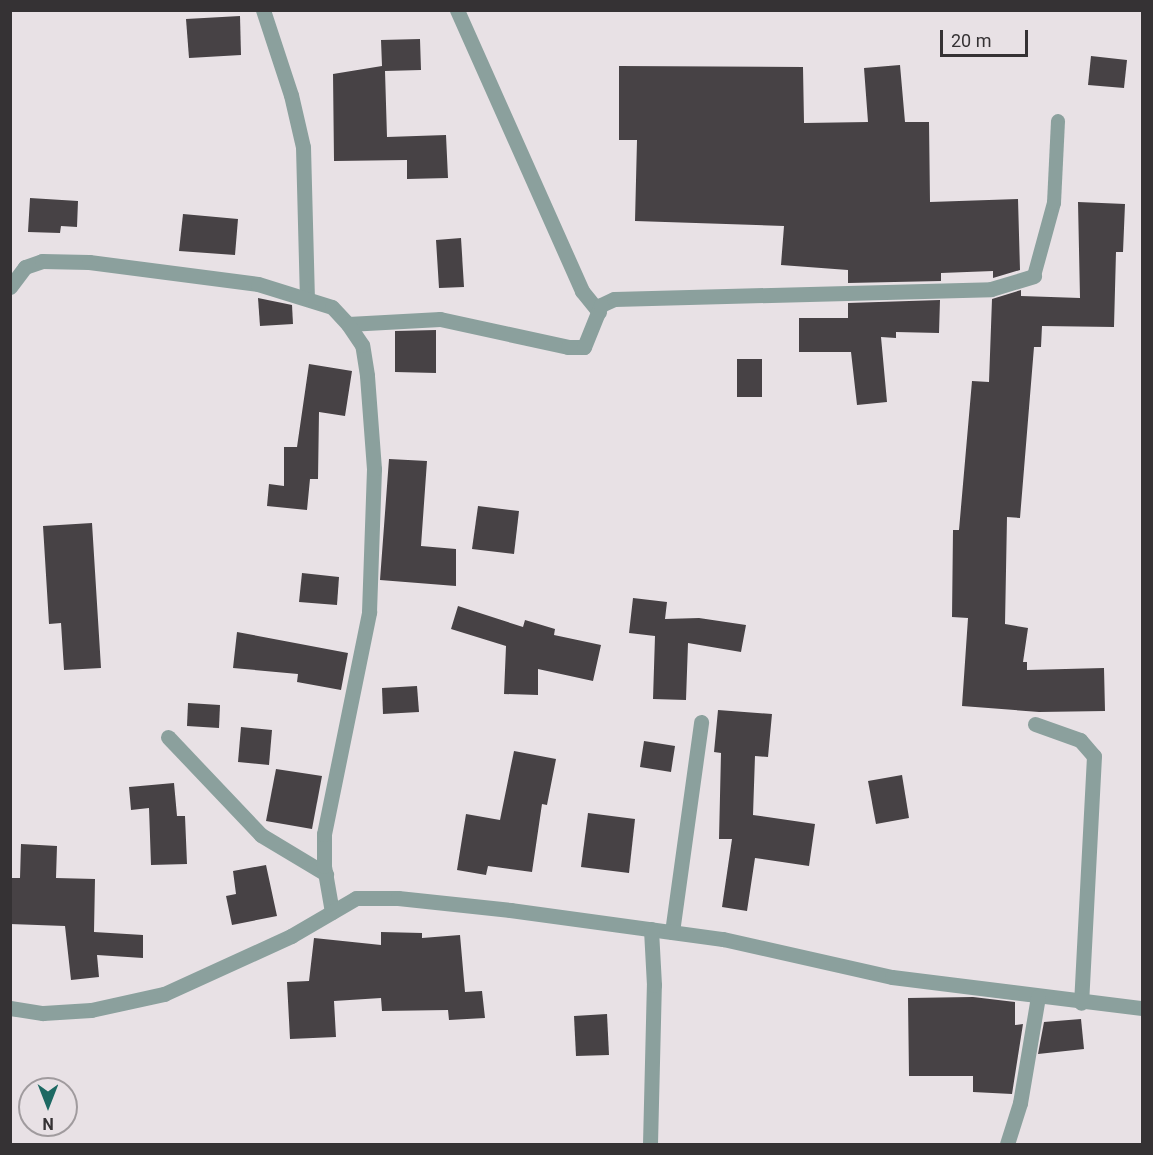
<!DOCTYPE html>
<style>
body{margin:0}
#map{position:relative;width:1153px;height:1155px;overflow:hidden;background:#e8e1e5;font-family:Roboto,sans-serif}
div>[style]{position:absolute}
.building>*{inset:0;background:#474245}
.lane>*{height:14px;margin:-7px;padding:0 7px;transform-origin:7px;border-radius:7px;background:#8ba09d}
.street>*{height:15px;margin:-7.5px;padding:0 7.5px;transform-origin:7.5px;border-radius:7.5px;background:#8ba09d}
span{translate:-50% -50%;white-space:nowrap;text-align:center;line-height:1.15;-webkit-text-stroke:6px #e8e1e5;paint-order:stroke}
.frame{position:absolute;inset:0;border:12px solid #353234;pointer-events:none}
.north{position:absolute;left:18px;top:1077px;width:60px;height:60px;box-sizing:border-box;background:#e8e1e5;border:2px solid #a09b9e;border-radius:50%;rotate:180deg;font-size:16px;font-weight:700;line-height:24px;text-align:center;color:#353234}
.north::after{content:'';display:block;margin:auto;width:21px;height:27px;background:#1d6963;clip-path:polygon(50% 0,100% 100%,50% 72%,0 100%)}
.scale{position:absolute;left:940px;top:30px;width:88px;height:27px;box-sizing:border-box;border:3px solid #353234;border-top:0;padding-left:8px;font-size:18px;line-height:21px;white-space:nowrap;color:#353234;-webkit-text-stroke:4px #e8e1e5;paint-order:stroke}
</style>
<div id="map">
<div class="building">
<div style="clip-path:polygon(240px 16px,241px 55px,189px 58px,186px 19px)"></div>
<div style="clip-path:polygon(420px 39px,421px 70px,385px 71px,387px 137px,446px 135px,448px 178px,407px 179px,407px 160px,334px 161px,333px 74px,382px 66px,381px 40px)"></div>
<div style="clip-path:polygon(1091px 56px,1127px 60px,1124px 88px,1088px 85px)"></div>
<div style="clip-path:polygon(900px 65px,905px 122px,929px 122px,930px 202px,1018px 199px,1020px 270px,993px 278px,993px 271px,941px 273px,941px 281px,848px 283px,848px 270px,781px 265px,784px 226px,635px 221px,637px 140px,619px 140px,619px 66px,803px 67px,804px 123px,868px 122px,864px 68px)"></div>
<div style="clip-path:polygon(30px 198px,78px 201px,77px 227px,61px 226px,60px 233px,28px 232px)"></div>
<div style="clip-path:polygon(1078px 202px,1125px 204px,1123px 252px,1116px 252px,1114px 327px,1042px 326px,1041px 347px,1034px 347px,1020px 518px,1007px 517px,1005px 624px,1028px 628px,1023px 662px,1027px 662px,1027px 670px,1104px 668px,1105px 711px,1039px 712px,962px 706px,968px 618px,952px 617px,953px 530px,959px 530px,972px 381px,989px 382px,992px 299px,1021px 290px,1021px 296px,1080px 298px)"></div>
<div style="clip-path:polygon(183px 214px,238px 219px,235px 255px,179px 251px)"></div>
<div style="clip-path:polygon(461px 238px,464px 287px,439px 288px,436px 240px)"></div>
<div style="clip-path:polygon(258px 298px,292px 305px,293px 324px,260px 326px)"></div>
<div style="clip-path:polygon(940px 300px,939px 333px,896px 332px,896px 338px,881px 337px,887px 402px,857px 405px,851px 352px,799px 352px,799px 318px,848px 318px,848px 303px)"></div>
<div style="clip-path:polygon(436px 330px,436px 373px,395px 372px,395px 331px)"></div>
<div style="clip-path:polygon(737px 359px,762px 359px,762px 397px,737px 397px)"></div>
<div style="clip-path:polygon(309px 364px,352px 371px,345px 416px,319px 412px,318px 479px,310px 479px,307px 510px,267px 506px,269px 484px,284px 486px,284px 447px,297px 447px)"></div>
<div style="clip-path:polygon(389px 459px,427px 461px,421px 546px,456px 549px,456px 586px,380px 580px)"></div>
<div style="clip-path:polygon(478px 506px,519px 511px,514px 554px,472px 549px)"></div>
<div style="clip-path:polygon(92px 523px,101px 668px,64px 670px,61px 623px,49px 624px,43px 526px)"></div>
<div style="clip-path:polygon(302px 573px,339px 577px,337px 605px,299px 602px)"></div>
<div style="clip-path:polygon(633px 598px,667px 602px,665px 619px,699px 618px,746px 625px,741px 652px,688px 643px,686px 700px,653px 699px,655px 636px,629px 633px)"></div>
<div style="clip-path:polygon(458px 606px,523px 627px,525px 620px,555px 629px,554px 635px,601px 645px,593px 681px,538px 669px,538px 695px,504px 694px,506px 646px,451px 629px)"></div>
<div style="clip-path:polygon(237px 632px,348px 653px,341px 690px,297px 682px,298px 674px,233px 668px)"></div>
<div style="clip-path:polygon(417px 686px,419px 712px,383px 714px,382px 688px)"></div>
<div style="clip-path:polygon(188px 703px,220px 705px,219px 728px,187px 726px)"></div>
<div style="clip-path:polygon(718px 710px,772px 714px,768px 757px,755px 756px,753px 815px,815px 824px,809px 866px,755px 858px,747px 911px,722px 907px,732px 839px,719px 839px,721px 753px,714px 752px)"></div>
<div style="clip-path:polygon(241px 727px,272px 730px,269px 765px,238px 762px)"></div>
<div style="clip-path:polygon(644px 741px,675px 746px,671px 772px,640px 767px)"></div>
<div style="clip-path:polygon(514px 751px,556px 759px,547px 805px,542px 804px,532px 872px,488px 866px,486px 875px,457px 870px,466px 814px,500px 820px)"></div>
<div style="clip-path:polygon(276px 769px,322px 776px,312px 829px,266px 821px)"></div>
<div style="clip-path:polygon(902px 775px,909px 818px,876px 824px,868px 781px)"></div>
<div style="clip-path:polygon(174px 783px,177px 816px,185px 816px,187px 864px,151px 865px,149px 808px,131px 810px,129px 787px)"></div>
<div style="clip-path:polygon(588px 813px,635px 819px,629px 873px,581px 867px)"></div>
<div style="clip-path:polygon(21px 844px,57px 846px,56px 878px,95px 879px,94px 932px,143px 935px,143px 958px,97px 955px,99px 977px,71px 980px,65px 926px,10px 924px,11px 878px,20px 878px)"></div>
<div style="clip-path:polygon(266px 865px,277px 916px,232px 925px,226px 896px,236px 894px,233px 871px)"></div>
<div style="clip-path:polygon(381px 932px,422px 933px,422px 938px,460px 935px,465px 992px,482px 991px,485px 1018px,449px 1020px,448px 1010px,382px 1011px,381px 998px,334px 1001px,336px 1037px,290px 1039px,287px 982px,309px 981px,314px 938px,381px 945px)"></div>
<div style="clip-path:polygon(973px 997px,1015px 1002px,1015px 1025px,1023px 1024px,1012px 1094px,973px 1092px,973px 1076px,909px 1076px,908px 998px)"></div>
<div style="clip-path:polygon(607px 1014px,609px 1055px,576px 1056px,574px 1016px)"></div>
<div style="clip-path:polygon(1081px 1019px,1084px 1049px,1038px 1054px,1044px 1022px)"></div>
</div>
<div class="lane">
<div style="left:1034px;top:276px;width:76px;rotate:-74.7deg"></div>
<div style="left:1054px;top:203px;width:82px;rotate:-87.2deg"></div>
</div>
<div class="street">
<div style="left:263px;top:10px;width:89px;rotate:71.8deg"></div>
<div style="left:291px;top:95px;width:53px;rotate:77deg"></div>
<div style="left:303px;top:147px;width:149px;rotate:88.5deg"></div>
<div style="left:457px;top:10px;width:308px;rotate:66deg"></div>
<div style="left:582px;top:291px;width:27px;rotate:51deg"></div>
<div style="left:10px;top:287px;width:25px;rotate:-53deg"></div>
<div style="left:25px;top:267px;width:18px;rotate:-19deg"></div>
<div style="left:42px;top:261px;width:47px;rotate:1.2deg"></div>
<div style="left:89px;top:262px;width:170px;rotate:7.4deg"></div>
<div style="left:258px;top:284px;width:77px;rotate:17.3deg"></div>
<div style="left:332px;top:307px;width:23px;rotate:47deg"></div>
<div style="left:348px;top:324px;width:92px;rotate:-3.1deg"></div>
<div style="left:440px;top:319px;width:131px;rotate:12.3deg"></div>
<div style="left:568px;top:347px;width:16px"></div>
<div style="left:584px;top:347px;width:45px;rotate:-68deg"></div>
<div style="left:601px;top:305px;width:14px;rotate:-25deg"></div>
<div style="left:614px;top:299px;width:377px;rotate:-1.5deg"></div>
<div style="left:991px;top:289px;width:45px;rotate:-16.8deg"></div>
<div style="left:1035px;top:724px;width:48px;rotate:19.6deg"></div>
<div style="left:1080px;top:740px;width:21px;rotate:49deg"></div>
<div style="left:1094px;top:756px;width:247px;rotate:93deg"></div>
<div style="left:168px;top:737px;width:135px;rotate:46.5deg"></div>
<div style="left:261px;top:835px;width:76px;rotate:31deg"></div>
<div style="left:332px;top:912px;width:47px;rotate:-99.9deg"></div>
<div style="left:324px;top:866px;width:32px;rotate:-90deg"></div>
<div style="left:324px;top:834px;width:227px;rotate:-78.5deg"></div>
<div style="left:369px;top:612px;width:143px;rotate:-88deg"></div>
<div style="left:374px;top:469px;width:94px;rotate:-94.3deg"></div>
<div style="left:367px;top:375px;width:30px;rotate:-99deg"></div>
<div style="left:362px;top:345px;width:25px;rotate:-124deg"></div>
<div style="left:672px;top:932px;width:212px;rotate:-82.1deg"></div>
<div style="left:10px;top:1008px;width:33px;rotate:9deg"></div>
<div style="left:43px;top:1013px;width:48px;rotate:-3.6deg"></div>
<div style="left:91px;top:1010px;width:75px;rotate:-12.4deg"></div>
<div style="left:164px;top:994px;width:140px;rotate:-24.5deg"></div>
<div style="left:291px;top:936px;width:75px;rotate:-30.3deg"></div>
<div style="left:356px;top:898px;width:42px"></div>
<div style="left:398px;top:898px;width:113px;rotate:6.1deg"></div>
<div style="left:510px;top:910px;width:215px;rotate:7.8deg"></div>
<div style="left:723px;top:939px;width:173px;rotate:12.7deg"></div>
<div style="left:892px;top:977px;width:252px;rotate:7.1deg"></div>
<div style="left:650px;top:1144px;width:159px;rotate:-88.6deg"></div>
<div style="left:654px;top:985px;width:56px;rotate:-93.1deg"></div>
<div style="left:1007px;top:1144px;width:43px;rotate:-72.4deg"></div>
<div style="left:1020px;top:1103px;width:108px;rotate:-80.4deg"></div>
</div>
<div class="frame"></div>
<div class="north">N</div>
<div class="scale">20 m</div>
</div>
